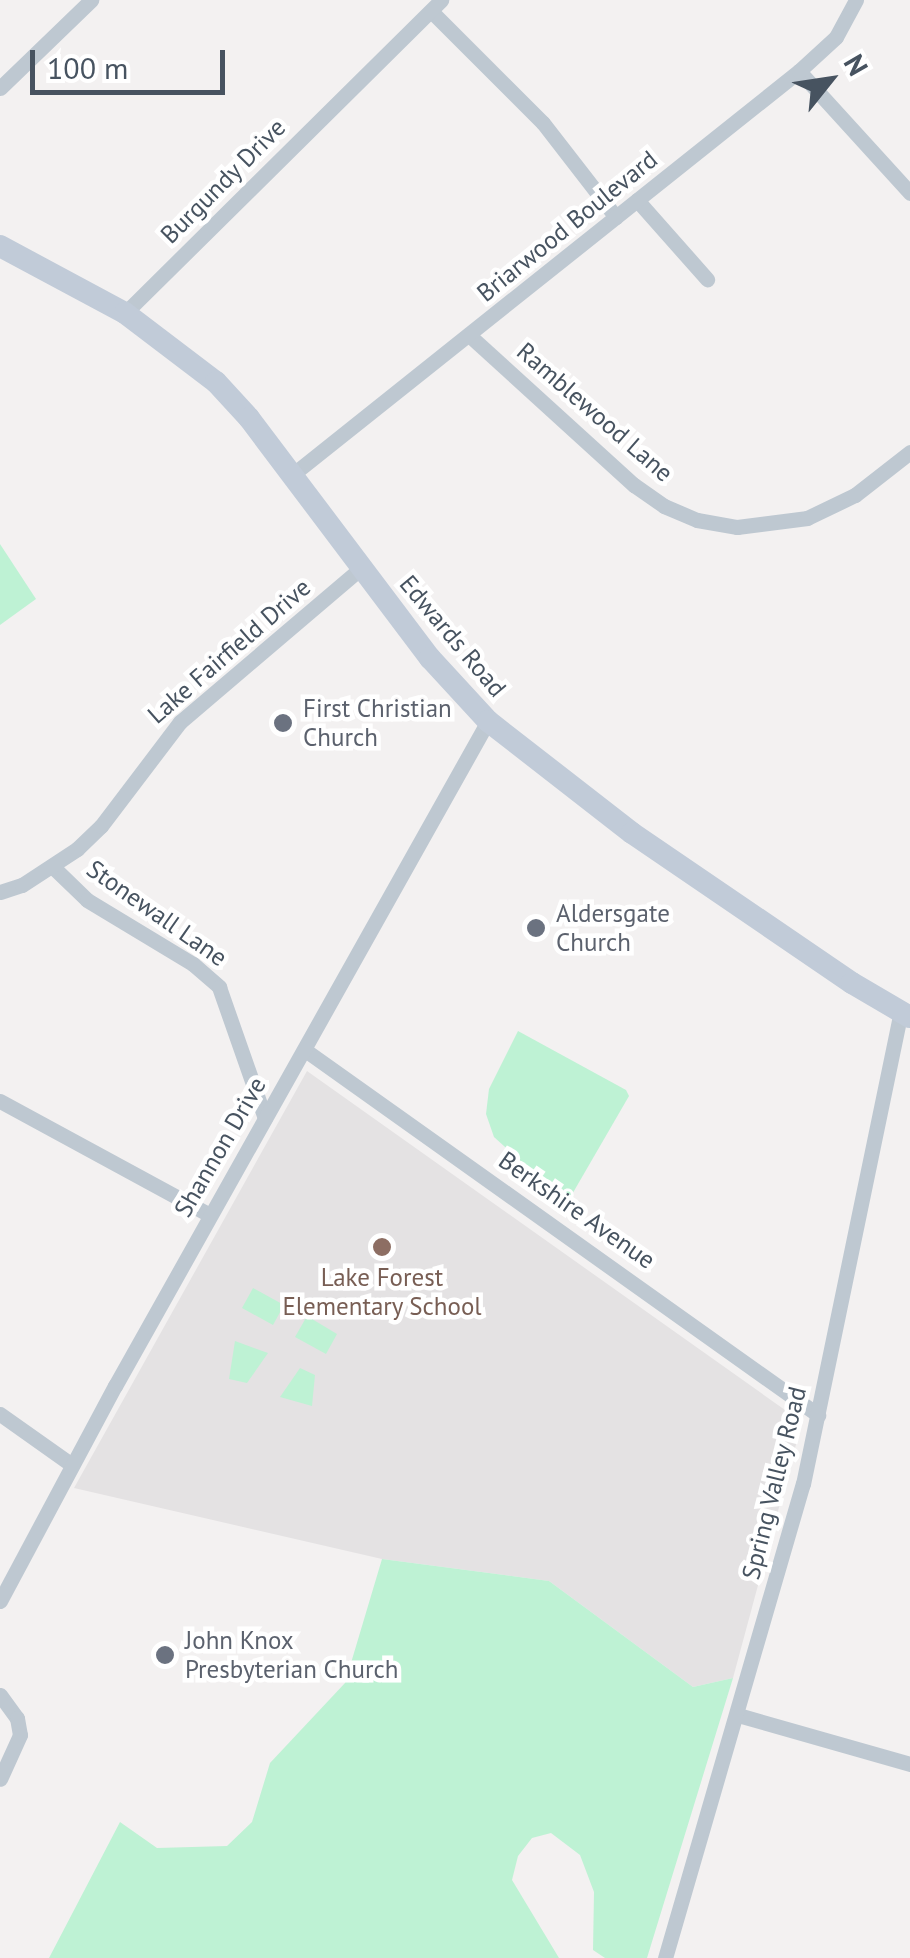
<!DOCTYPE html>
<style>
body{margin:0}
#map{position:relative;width:910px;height:1958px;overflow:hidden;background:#f3f1f1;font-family:"PT Sans",sans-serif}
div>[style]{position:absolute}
.education>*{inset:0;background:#e4e2e3}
.green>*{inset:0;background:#bef2d4}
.street>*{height:15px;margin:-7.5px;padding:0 7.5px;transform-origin:7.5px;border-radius:7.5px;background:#bec8d1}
.secondary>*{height:22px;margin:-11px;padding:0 11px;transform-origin:11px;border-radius:11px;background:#c1cbd8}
.dots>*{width:28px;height:28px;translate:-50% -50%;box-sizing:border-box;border:5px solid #fff;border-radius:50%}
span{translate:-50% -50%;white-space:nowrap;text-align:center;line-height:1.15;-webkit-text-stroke:9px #fff;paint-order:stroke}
.street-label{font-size:25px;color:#475360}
.worship-label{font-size:25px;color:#5b616d}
.left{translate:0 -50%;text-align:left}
.education-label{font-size:25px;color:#785e54}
.north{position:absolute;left:780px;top:30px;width:100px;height:100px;-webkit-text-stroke:8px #fff;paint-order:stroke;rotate:60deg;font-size:28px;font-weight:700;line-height:40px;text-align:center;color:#475360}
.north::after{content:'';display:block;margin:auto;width:35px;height:45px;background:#475360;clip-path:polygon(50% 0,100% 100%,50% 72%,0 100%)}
.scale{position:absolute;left:30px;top:50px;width:195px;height:45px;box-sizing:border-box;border:5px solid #475360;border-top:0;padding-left:12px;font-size:30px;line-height:35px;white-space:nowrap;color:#475360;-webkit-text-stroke:8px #fff;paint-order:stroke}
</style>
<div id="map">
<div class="education">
<div style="clip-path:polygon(307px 1071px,802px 1422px,733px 1678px,693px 1687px,549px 1581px,382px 1559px,74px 1488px)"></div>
</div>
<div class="green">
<div style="clip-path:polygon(0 544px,36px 599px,0 625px)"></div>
<div style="clip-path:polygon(518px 1031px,626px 1090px,629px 1096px,567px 1203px,494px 1137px,486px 1114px,489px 1089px)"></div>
<div style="clip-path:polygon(253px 1288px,284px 1305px,273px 1325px,242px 1308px)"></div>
<div style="clip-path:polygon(307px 1316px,337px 1334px,326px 1354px,295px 1337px)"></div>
<div style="clip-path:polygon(235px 1341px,268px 1353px,247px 1383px,229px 1379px)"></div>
<div style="clip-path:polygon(300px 1368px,315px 1375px,312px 1406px,280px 1397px)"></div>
<div style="clip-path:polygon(382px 1559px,549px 1581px,693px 1687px,733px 1678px,647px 1958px,605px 1958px,593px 1950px,594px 1892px,580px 1855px,551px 1833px,532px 1838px,518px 1856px,512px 1880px,559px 1958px,49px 1958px,120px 1822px,157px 1848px,227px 1846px,252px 1822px,270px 1763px,345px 1683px)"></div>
</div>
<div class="street">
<div style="left:431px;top:11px;width:158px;rotate:45deg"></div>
<div style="left:543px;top:123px;width:119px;rotate:52.2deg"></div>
<div style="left:799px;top:71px;width:165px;rotate:47.7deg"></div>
<div style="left:0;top:88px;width:127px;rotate:-44deg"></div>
<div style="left:637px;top:200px;width:106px;rotate:48.5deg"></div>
<div style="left:125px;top:313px;width:445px;rotate:-44.7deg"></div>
<div style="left:470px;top:336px;width:222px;rotate:42.3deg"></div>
<div style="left:634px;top:485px;width:37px;rotate:35deg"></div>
<div style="left:664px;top:506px;width:36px;rotate:23deg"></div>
<div style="left:697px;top:520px;width:41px;rotate:9.9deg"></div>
<div style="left:737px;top:527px;width:71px;rotate:-7.3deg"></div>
<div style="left:807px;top:518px;width:53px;rotate:-25.6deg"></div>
<div style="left:855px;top:495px;width:70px;rotate:-38deg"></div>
<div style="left:292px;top:475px;width:648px;rotate:-38.55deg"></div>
<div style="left:799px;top:71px;width:50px;rotate:-42.6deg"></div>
<div style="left:836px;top:37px;width:42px;rotate:-61.6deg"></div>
<div style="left:53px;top:867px;width:47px;rotate:44.1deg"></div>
<div style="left:87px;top:900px;width:124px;rotate:31.1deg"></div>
<div style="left:193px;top:964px;width:35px;rotate:41deg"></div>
<div style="left:219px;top:987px;width:139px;rotate:70.7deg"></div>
<div style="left:0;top:892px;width:23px;rotate:-18deg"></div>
<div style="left:22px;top:885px;width:66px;rotate:-33.2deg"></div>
<div style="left:77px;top:849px;width:33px;rotate:-44deg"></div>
<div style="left:101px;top:826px;width:131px;rotate:-52.8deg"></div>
<div style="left:180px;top:722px;width:239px;rotate:-40.4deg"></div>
<div style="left:305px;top:1050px;width:630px;rotate:35.43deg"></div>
<div style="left:0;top:1101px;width:239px;rotate:28.5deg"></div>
<div style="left:0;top:1414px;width:88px;rotate:35.3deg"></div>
<div style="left:0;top:1601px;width:244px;rotate:-61.9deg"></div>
<div style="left:115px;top:1386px;width:762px;rotate:-60.71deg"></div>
<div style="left:0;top:1695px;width:29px;rotate:54deg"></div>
<div style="left:17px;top:1718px;width:17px;rotate:80deg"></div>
<div style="left:20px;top:1735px;width:48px;rotate:114.4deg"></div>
<div style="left:738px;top:1715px;width:179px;rotate:15.9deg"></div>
<div style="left:665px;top:1958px;width:494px;rotate:-73.8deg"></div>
<div style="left:803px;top:1484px;width:482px;rotate:-78.3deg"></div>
</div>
<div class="secondary">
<div style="left:0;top:246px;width:142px;rotate:28.2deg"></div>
<div style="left:125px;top:313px;width:114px;rotate:37.2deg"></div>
<div style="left:216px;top:382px;width:49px;rotate:47.5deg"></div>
<div style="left:249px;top:418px;width:301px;rotate:53deg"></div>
<div style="left:430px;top:658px;width:86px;rotate:47.4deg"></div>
<div style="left:488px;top:721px;width:182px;rotate:37.9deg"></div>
<div style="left:632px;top:833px;width:266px;rotate:34.3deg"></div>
<div style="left:852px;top:983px;width:67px;rotate:30.4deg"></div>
</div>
<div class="dots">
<div style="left:283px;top:723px;background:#6b7280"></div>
<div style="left:536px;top:928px;background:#6b7280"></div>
<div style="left:382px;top:1247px;background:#8d6e63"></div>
<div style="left:165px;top:1655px;background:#6b7280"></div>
</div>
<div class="street-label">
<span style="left:223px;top:181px;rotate:-45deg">Burgundy Drive</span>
<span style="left:567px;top:226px;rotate:-39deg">Briarwood Boulevard</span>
<span style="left:595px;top:412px;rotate:41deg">Ramblewood Lane</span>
<span style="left:453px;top:636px;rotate:50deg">Edwards Road</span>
<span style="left:229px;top:651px;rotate:-41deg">Lake Fairfield Drive</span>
<span style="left:157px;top:913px;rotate:35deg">Stonewall Lane</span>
<span style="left:220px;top:1147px;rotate:-60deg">Shannon Drive</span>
<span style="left:577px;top:1210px;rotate:35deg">Berkshire Avenue</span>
<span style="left:774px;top:1483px;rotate:-76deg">Spring Valley Road</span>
</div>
<div class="worship-label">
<span class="left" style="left:303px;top:723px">First Christian<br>Church</span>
<span class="left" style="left:556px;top:928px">Aldersgate<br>Church</span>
<span class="left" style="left:185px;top:1655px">John Knox<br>Presbyterian Church</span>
</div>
<div class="education-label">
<span style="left:382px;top:1292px">Lake Forest<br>Elementary School</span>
</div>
<div class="north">N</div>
<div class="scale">100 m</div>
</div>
